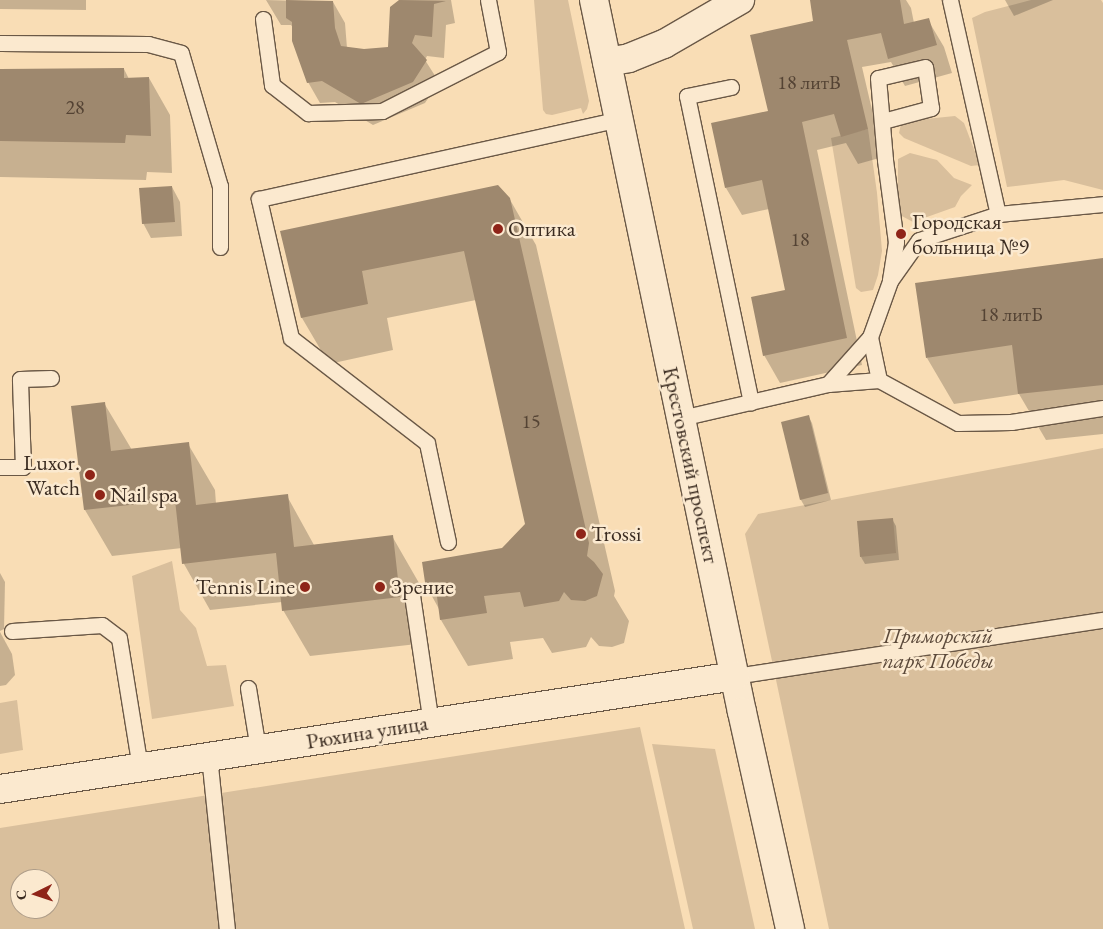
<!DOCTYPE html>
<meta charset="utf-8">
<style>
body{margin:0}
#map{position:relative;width:1103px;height:929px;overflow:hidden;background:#f9ddb5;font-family:"EB Garamond",serif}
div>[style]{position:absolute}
.green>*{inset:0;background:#d9bf9c}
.shadow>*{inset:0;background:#0003}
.building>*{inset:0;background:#9e886e}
.roads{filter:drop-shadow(1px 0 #6a5846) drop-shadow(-1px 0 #6a5846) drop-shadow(0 1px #6a5846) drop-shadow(0 -1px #6a5846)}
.lane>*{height:15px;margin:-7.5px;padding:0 7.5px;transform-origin:7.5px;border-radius:7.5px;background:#fbe9cf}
.street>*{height:28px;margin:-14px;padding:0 14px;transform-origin:14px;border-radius:14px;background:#fbe9cf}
.secondary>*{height:28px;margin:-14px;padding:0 14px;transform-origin:14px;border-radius:14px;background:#fbe9cf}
.dots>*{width:14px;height:14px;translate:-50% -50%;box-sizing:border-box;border:2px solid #fbe9cf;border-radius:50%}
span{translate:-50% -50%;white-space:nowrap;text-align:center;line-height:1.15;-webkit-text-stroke:5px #fbe9cf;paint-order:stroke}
.number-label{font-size:20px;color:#544334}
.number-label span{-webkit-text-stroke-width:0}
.poi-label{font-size:22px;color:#3b2c21}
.left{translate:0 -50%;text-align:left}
.right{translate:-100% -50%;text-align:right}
.street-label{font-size:22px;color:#3b2c21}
.park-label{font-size:22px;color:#5b493a;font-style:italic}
.north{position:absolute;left:10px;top:869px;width:50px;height:50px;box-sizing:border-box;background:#fbe9cf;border:1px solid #ae9d89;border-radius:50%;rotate:266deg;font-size:14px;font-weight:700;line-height:20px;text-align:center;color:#3b2c21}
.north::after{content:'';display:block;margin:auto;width:18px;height:22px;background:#8f2418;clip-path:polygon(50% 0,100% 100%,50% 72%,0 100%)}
</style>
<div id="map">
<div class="green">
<div style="clip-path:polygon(534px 0,568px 0,589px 101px,587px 109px,583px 114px,581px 108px,552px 115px,546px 114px,543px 110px)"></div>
<div style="clip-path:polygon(1031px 0,1101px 0,1103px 3px,1103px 190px,1064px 180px,1007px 187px,972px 18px,985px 12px)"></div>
<div style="clip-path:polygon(955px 116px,964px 123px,980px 165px,971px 166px,904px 138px,899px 133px,901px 124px,906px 121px)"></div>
<div style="clip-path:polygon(868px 129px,877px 193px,882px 251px,878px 275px,873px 290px,861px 292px,856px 288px,831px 138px)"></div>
<div style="clip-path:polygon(910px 153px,937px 160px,954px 178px,972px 185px,961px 196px,955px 207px,913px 222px,900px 215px,898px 198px,898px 159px)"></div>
<div style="clip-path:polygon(1103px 448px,1103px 929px,829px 929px,745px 534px,758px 514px)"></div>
<div style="clip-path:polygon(172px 561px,180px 610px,196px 628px,207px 666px,226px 665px,234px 706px,152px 719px,132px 576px)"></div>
<div style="clip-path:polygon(17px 700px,23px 750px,0 754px,0 703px)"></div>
<div style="clip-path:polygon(evenodd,640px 727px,685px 929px,0 929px,0 828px,640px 727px,20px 879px,50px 879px,50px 909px,20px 909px,20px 879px)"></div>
<div style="clip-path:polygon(652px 744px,715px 749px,755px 929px,693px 929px)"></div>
</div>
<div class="shadow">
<div style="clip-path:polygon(0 0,86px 0,86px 10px,0 9px)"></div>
<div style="clip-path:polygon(266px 0,333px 2px,345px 23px,347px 48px,364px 50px,390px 48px,391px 7px,401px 0,451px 0,455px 23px,446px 25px,444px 58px,427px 56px,425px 60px,439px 82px,425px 103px,373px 125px,335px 102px,320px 103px,308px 82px,294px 29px,291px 25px,281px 25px)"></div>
<div style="clip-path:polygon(813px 0,906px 0,911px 8px,914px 23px,928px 20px,944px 47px,952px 73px,905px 86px,891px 62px,862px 67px,883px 157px,858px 164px,846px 143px,817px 150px,862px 365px,780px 383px,764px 355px,787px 291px,769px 209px,742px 215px,726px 188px,770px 112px,814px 22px)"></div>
<div style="clip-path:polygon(1005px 0,1053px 0,1014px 16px)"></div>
<div style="clip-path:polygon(124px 69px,129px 79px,149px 78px,170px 115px,172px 173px,147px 172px,146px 180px,0 177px,0 70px)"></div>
<div style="clip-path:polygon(172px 187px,180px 202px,182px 236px,151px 238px,143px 223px)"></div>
<div style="clip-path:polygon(509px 198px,536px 245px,615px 591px,614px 596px,629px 621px,624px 643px,612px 647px,599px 646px,591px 637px,586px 647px,552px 653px,543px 638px,510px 642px,513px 659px,468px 666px,441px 620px,439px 609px,428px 589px,502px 549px,526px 524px,476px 300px,387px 318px,393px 350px,329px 364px,302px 318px,282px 232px)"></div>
<div style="clip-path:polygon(1103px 259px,1103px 434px,1046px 440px,1019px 394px,954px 404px,927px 358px)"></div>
<div style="clip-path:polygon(104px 403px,132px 450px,188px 444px,215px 490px,216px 504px,287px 496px,314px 545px,392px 536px,419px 583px,426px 643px,310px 656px,283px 610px,282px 602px,210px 610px,184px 564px,182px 548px,112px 556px,85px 510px,73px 407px)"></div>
<div style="clip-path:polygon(808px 416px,812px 423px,831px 500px,805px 507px,801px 500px,782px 423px)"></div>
<div style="clip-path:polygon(892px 519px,896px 526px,899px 560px,865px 564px,861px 557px)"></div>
<div style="clip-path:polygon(0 573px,5px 582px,4px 629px,0 631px)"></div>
<div style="clip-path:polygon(0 632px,12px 654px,15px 675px,6px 685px,0 686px)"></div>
</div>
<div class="building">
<div style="clip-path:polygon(286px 0,333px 1px,335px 28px,341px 46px,364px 49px,388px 47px,390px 7px,399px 0,446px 1px,434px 4px,432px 37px,415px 35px,412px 43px,427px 60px,413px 82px,361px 104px,322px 81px,307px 83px,292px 41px,292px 22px,286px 18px)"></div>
<div style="clip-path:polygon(810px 0,900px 0,904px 24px,929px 18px,937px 45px,888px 59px,881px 33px,847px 40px,868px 129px,841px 137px,834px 114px,802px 122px,847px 338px,763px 356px,751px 297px,785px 290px,762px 180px,725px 188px,711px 123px,768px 111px,750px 35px,813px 21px)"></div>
<div style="clip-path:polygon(124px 68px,124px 78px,149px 77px,151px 136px,126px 135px,125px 143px,0 141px,0 69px)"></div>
<div style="clip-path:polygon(498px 185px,510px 198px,589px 543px,587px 556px,594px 562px,603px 574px,597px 596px,585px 601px,571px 600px,564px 592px,559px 601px,524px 607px,520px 592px,484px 596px,487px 613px,440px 620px,436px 589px,426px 589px,422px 562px,502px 548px,525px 524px,464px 251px,362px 271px,368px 304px,301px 318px,280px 231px)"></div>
<div style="clip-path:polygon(172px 186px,175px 222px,142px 224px,139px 188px)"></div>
<div style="clip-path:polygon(1103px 258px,1103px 385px,1018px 394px,1012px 345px,926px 358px,915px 283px)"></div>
<div style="clip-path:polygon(105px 402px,111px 451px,189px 442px,196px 505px,288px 494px,294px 547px,393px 535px,400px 597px,282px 611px,276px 553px,182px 564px,175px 500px,84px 510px,71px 406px)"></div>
<div style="clip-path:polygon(809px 415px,828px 493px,800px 500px,781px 422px)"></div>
<div style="clip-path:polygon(893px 518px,896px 553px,860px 557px,857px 521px)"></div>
</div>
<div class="roads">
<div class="lane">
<div style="left:950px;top:0;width:219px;rotate:77.4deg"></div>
<div style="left:263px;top:19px;width:67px;rotate:82.2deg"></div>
<div style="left:272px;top:85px;width:46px;rotate:37.9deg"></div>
<div style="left:308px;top:113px;width:74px;rotate:-1.5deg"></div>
<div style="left:382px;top:111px;width:130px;rotate:-27deg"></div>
<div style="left:498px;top:52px;width:53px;rotate:-100.9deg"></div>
<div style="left:0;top:43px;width:148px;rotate:0.4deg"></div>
<div style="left:148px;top:44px;width:34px;rotate:15deg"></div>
<div style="left:181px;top:53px;width:139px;rotate:73.7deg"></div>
<div style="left:220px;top:186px;width:61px;rotate:90deg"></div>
<div style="left:731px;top:87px;width:45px;rotate:168.4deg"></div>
<div style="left:687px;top:96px;width:313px;rotate:78.2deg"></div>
<div style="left:883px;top:121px;width:50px;rotate:-15.2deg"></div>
<div style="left:931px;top:108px;width:41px;rotate:-98.3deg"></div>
<div style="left:925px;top:67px;width:48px;rotate:166.8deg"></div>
<div style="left:878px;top:78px;width:82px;rotate:85.1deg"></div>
<div style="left:885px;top:160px;width:83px;rotate:82.4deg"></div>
<div style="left:896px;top:242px;width:39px;rotate:99deg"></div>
<div style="left:879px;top:380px;width:44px;rotate:-101.8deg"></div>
<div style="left:870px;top:337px;width:59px;rotate:-70.3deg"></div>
<div style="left:890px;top:281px;width:50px;rotate:-54.7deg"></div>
<div style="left:919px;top:240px;width:83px;rotate:-18.2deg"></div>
<div style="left:998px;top:214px;width:105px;rotate:-5.4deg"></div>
<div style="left:828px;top:384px;width:63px;rotate:-48.2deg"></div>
<div style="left:681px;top:418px;width:151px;rotate:-13deg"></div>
<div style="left:828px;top:384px;width:51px;rotate:-4.5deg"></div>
<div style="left:879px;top:380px;width:90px;rotate:28.6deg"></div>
<div style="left:958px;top:423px;width:53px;rotate:-1.1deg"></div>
<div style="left:1011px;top:422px;width:93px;rotate:-8.7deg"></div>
<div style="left:0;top:467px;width:23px"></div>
<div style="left:23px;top:467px;width:88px;rotate:-92deg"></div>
<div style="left:20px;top:379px;width:31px;rotate:-2deg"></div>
<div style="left:448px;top:542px;width:101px;rotate:-102deg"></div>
<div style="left:427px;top:443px;width:172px;rotate:-142.3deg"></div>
<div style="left:291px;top:338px;width:143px;rotate:-103deg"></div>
<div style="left:259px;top:199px;width:369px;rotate:-12.5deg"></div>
<div style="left:412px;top:595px;width:129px;rotate:81.6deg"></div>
<div style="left:12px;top:631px;width:90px;rotate:-3.8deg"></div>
<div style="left:102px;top:625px;width:21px;rotate:37deg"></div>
<div style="left:119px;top:638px;width:131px;rotate:80.8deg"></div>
<div style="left:735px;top:676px;width:372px;rotate:-8.7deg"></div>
<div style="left:248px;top:688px;width:62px;rotate:80.7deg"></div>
<div style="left:209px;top:756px;width:174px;rotate:84.1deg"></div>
</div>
<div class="street">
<div style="left:607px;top:62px;width:22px;rotate:-10deg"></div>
<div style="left:629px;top:58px;width:38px;rotate:-22deg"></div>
<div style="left:664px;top:44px;width:88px;rotate:-30.1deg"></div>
</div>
<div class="secondary">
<div style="left:594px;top:0;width:727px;rotate:78.26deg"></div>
<div style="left:742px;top:712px;width:222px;rotate:77.5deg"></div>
<div style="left:0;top:789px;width:744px;rotate:-8.74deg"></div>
</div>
</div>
<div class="dots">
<div style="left:498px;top:229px;background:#8f2418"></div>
<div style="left:901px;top:234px;background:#8f2418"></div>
<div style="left:90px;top:475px;background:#8f2418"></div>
<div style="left:100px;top:495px;background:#8f2418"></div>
<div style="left:581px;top:534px;background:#8f2418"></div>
<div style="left:305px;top:587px;background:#8f2418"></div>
<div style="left:380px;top:587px;background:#8f2418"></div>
</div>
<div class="number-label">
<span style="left:809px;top:82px">18 литВ</span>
<span style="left:75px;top:107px">28</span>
<span style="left:800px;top:239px">18</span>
<span style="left:1011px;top:314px">18 литБ</span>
<span style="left:531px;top:421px">15</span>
</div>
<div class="poi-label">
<span class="left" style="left:912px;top:234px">Городская<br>больница №9</span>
<span class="left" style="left:508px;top:229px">Оптика</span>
<span class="right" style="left:80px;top:475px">Luxor.<br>Watch</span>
<span class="left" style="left:110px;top:495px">Nail spa</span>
<span class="left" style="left:591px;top:534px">Trossi</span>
<span class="right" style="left:295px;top:587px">Tennis Line</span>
<span class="left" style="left:391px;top:587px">Зрение</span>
</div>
<div class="street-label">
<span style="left:691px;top:465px;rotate:78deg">Крестовский проспект</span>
<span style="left:367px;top:732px;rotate:-9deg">Рюхина улица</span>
</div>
<div class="park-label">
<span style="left:938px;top:648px">Приморский<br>парк Победы</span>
</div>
<div class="north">С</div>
</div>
